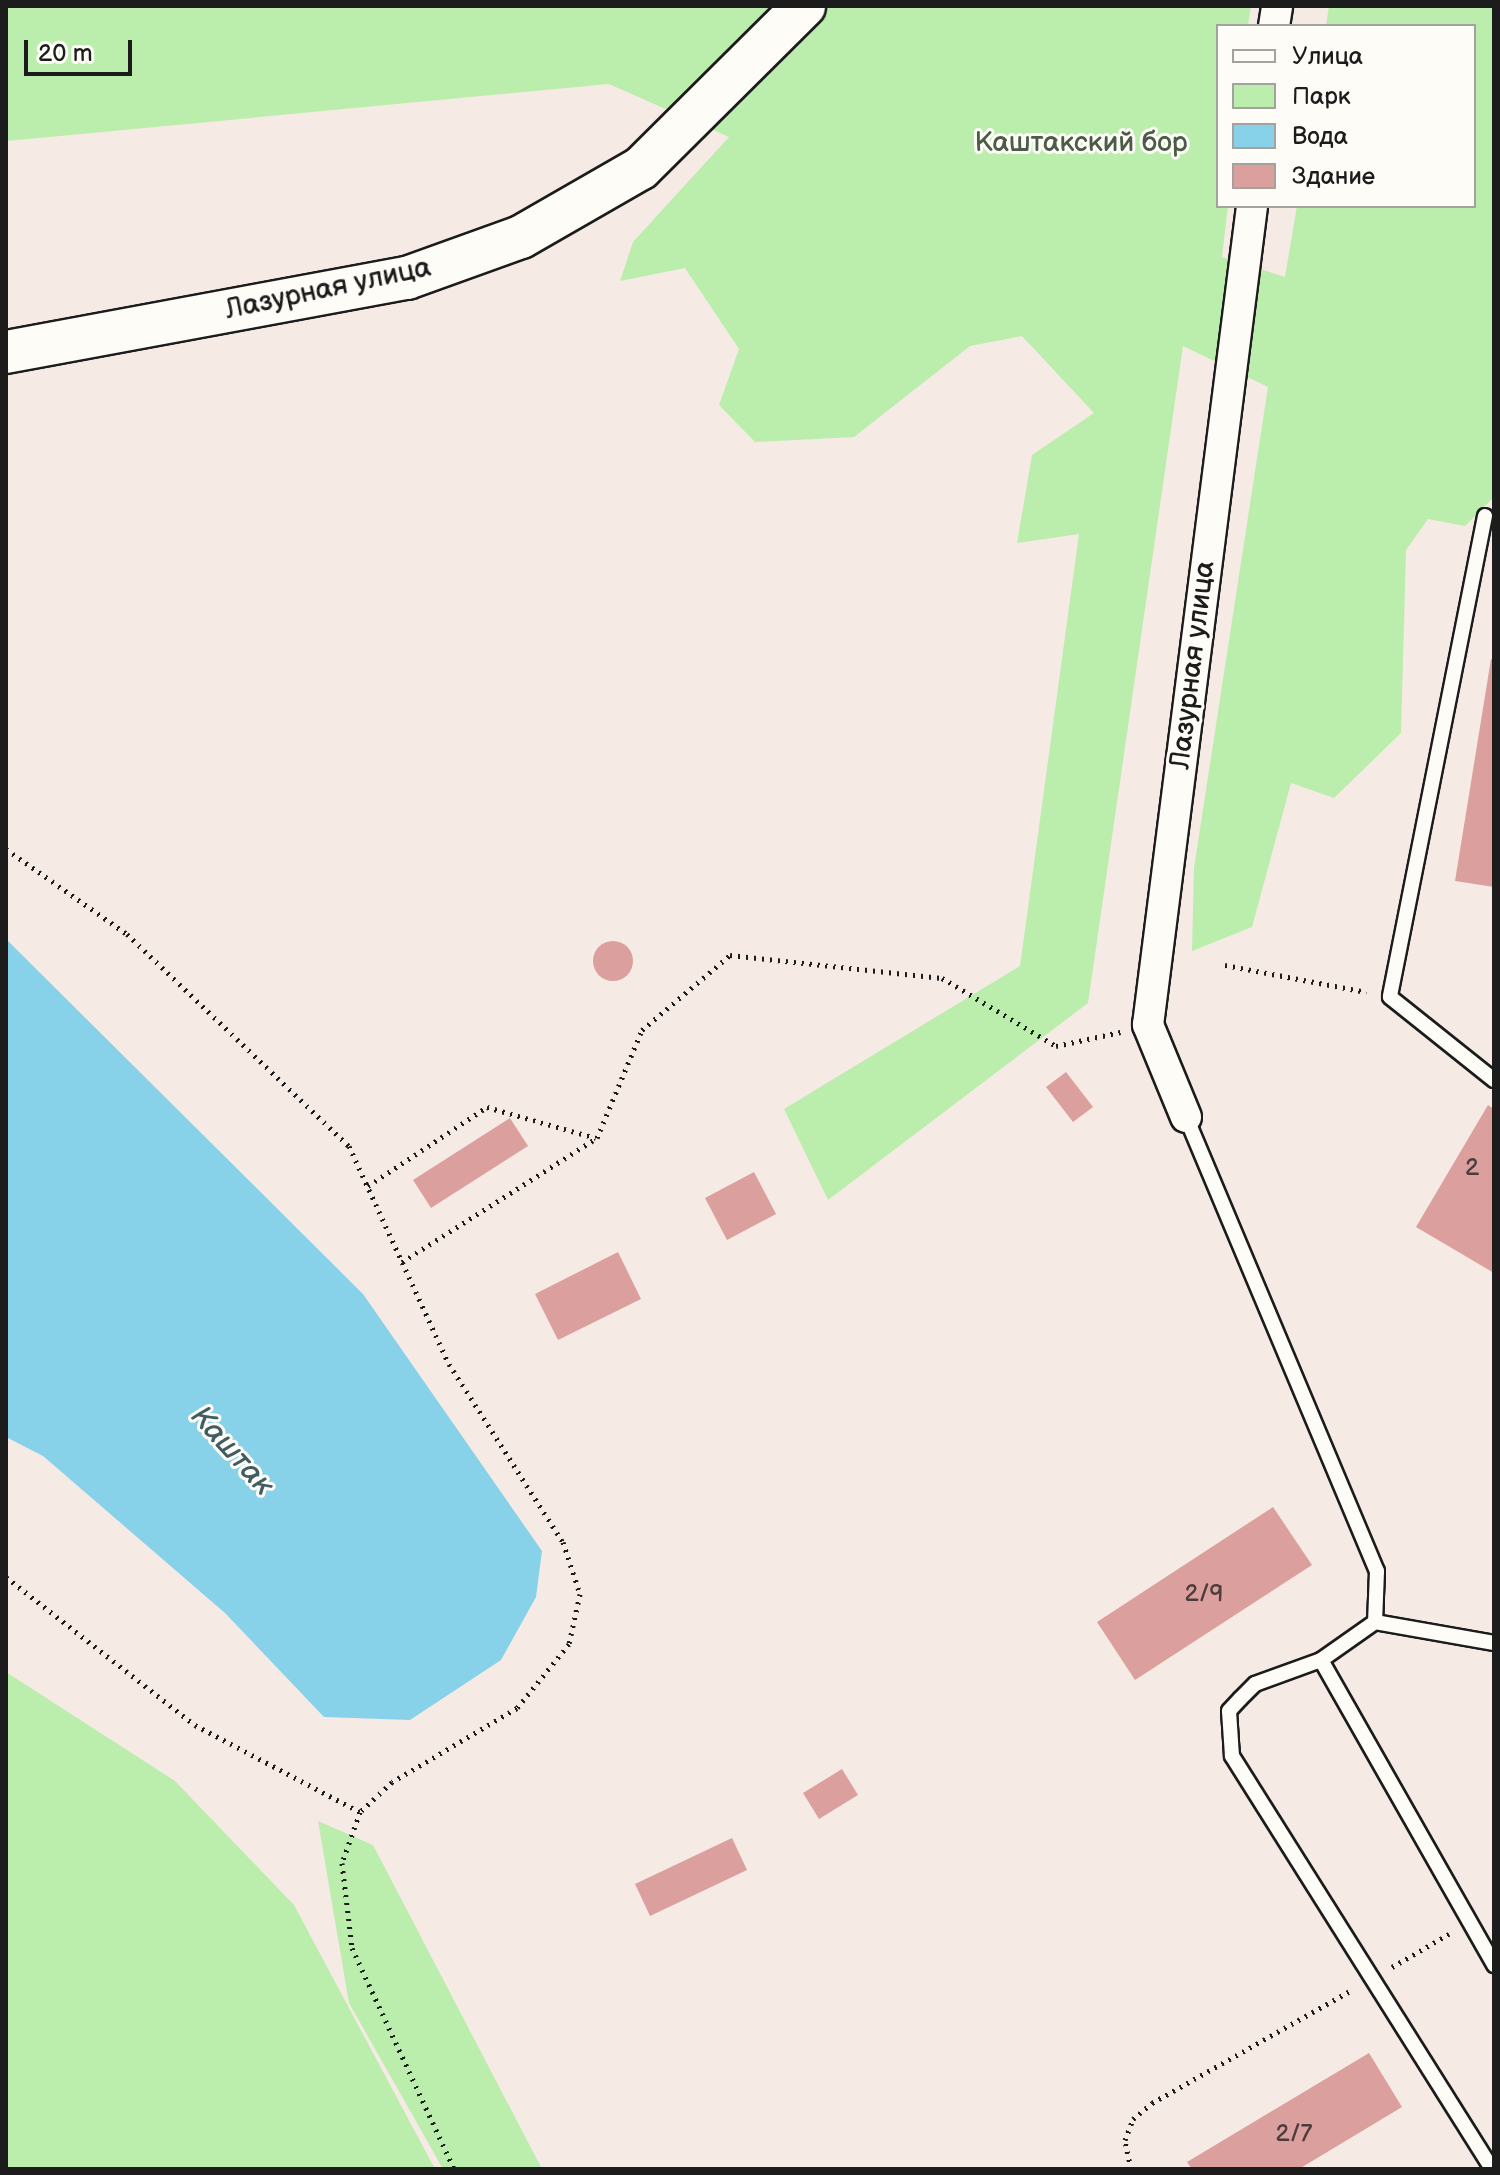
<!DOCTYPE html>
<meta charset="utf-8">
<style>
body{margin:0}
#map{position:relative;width:1500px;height:2175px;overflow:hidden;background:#f6eae5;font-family:"Balsamiq Sans",sans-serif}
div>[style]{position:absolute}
.green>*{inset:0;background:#bbedad}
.water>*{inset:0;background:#88d2e9}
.building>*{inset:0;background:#dba09e}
.round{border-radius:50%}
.path>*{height:5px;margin-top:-2.5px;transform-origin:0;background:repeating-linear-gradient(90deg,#1c1c1c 0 2px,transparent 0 8px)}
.roads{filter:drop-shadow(2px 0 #1c1c1c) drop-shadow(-2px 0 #1c1c1c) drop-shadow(0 2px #1c1c1c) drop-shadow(0 -2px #1c1c1c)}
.service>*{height:14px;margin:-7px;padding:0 7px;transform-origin:7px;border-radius:7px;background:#fdfcf7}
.minor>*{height:30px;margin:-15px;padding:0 15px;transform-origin:15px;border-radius:15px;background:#fdfcf7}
.secondary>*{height:42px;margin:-21px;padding:0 21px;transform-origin:21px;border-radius:21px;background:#fdfcf7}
span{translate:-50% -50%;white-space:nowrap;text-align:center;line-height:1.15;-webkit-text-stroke:6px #fdfcf7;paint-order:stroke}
.number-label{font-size:24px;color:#4c3d3c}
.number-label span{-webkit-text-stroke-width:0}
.park-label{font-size:28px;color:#4c5b48}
.street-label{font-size:28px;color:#1c1c1c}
.water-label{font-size:30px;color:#425c64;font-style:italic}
.frame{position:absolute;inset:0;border:8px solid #1c1c1c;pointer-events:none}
.legend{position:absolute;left:1216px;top:24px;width:260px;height:184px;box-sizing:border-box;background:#fdfcf7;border:2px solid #a3a29f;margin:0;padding:10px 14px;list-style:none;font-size:24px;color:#1c1c1c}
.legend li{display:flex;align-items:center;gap:16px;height:40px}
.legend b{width:40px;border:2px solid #a3a29f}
.scale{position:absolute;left:24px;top:40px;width:108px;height:36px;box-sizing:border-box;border:4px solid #1c1c1c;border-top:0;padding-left:10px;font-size:24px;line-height:28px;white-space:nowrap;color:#1c1c1c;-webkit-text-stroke:6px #fdfcf7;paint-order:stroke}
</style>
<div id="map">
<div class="green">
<div style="clip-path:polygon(6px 6px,1251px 6px,1248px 26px,1218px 26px,1218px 206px,1228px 206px,1222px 257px,1285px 277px,1297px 206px,1474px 206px,1474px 26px,1326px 26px,1329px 6px,1494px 6px,1494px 497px,1465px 526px,1428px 519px,1406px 550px,1401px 733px,1334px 798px,1291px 783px,1252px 927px,1192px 951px,1194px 868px,1268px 387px,1183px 346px,1088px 1003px,828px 1200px,784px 1109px,1020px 966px,1079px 534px,1017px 543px,1032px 455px,1094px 413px,1022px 336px,970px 346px,854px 437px,755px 442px,719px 405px,739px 349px,685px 268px,620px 281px,633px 242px,729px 137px,609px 84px,7px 141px)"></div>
<div style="clip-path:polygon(6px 1672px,175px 1781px,294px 1905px,435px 2169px,6px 2169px)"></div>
<div style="clip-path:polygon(318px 1821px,373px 1845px,542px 2169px,443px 2169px,349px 2003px)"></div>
</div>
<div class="water">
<div style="clip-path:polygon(6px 939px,363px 1294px,542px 1551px,536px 1597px,501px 1660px,410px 1720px,324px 1717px,225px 1613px,43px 1456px,6px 1437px)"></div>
</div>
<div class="building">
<div style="clip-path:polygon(1491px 659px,1494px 660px,1494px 887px,1455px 881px)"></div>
<div class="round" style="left:593px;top:941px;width:40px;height:40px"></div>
<div style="clip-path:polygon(1066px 1072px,1093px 1107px,1073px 1122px,1046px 1087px)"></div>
<div style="clip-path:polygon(1488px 1105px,1494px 1109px,1494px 1273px,1416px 1227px)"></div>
<div style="clip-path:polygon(510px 1118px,528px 1146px,431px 1208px,413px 1180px)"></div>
<div style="clip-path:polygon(754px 1172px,776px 1214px,727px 1240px,705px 1198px)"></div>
<div style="clip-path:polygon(618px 1252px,641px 1299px,558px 1340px,535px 1294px)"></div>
<div style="clip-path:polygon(1273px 1507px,1312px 1565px,1135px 1680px,1097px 1622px)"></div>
<div style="clip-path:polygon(842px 1769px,858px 1795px,819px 1819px,803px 1793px)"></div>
<div style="clip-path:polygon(732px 1838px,747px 1870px,650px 1916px,635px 1884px)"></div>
<div style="clip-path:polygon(1369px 2053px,1402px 2107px,1299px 2169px,1192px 2169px,1187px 2162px)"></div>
</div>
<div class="path">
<div style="left:6px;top:849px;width:148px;rotate:35.1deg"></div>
<div style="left:127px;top:934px;width:307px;rotate:43.7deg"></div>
<div style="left:349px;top:1146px;width:240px;rotate:65.4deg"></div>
<div style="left:449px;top:1364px;width:211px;rotate:57.4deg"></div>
<div style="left:563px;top:1542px;width:55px;rotate:71.9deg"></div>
<div style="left:580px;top:1594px;width:51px;rotate:102.4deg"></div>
<div style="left:569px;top:1644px;width:82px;rotate:129.1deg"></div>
<div style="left:517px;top:1708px;width:145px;rotate:149.4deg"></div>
<div style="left:392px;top:1782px;width:44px;rotate:136.8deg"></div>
<div style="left:360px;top:1812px;width:54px;rotate:109.4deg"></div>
<div style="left:342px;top:1863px;width:86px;rotate:83.3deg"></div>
<div style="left:352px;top:1948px;width:243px;rotate:65.2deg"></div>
<div style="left:1225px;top:965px;width:144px;rotate:10.8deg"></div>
<div style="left:368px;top:1186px;width:143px;rotate:-33.6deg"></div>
<div style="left:487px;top:1107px;width:113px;rotate:15.9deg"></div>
<div style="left:402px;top:1262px;width:231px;rotate:-32.5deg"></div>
<div style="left:597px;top:1138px;width:117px;rotate:-67.4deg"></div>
<div style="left:642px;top:1030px;width:116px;rotate:-40.4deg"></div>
<div style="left:730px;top:955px;width:213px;rotate:6.2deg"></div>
<div style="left:942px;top:978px;width:133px;rotate:30.8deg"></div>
<div style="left:1056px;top:1046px;width:66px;rotate:-12.3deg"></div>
<div style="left:6px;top:1577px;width:240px;rotate:38.1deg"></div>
<div style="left:195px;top:1725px;width:187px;rotate:27.8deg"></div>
<div style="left:1392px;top:1967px;width:66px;rotate:-30.1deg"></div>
<div style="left:1131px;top:2169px;width:30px;rotate:-102deg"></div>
<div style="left:1125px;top:2140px;width:22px;rotate:-69deg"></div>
<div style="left:1133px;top:2119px;width:25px;rotate:-40deg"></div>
<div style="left:1152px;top:2103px;width:230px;rotate:-29.5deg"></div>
</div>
<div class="roads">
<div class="service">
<div style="left:1485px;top:516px;width:490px;rotate:101.2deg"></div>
<div style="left:1390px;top:997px;width:133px;rotate:38.6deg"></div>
<div style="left:1186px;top:1117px;width:493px;rotate:67.2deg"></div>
<div style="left:1377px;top:1571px;width:51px;rotate:92.2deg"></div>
<div style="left:1375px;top:1622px;width:66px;rotate:144.9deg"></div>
<div style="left:1321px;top:1660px;width:351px;rotate:60.4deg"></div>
<div style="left:1375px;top:1622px;width:121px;rotate:10deg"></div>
<div style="left:1321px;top:1660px;width:70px;rotate:160deg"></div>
<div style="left:1255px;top:1684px;width:21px;rotate:135deg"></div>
<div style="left:1240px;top:1699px;width:16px;rotate:133deg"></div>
<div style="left:1229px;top:1711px;width:45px;rotate:86.2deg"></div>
<div style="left:1232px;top:1756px;width:488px;rotate:57.8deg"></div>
</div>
<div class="minor">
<div style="left:1274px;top:26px;width:20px;rotate:-81deg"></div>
<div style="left:1186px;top:1117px;width:100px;rotate:-112.4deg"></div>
<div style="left:1148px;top:1025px;width:826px;rotate:-82.76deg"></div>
</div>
<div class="secondary">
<div style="left:6px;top:352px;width:408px;rotate:-10.5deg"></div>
<div style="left:407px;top:278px;width:121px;rotate:-19.8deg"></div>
<div style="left:521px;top:237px;width:138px;rotate:-29.9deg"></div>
<div style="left:641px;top:168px;width:230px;rotate:-44.8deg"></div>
</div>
</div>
<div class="number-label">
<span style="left:1472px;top:1168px">2</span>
<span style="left:1204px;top:1594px">2/9</span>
<span style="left:1294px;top:2134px">2/7</span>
</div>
<div class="park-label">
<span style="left:1081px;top:143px">Каштакский бор</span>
</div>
<div class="street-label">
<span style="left:328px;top:289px;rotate:-12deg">Лазурная улица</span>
<span style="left:1193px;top:665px;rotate:-83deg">Лазурная улица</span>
</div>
<div class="water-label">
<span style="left:232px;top:1451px;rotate:48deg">Каштак</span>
</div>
<div class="frame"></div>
<ul class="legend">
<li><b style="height:10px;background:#fdfcf7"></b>Улица</li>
<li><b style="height:22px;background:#bbedad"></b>Парк</li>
<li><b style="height:22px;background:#88d2e9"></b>Вода</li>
<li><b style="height:22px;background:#dba09e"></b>Здание</li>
</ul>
<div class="scale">20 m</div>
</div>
